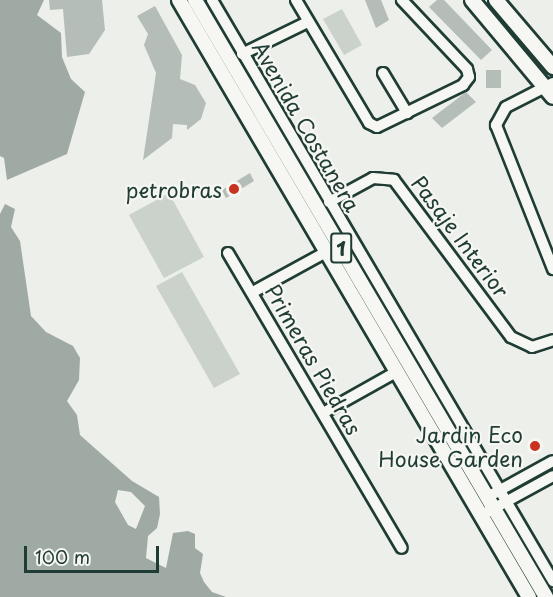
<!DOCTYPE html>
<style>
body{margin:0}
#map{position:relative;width:553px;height:597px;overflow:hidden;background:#edefea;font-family:"Playpen Sans",sans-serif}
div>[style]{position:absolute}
.green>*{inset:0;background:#cbd2cc}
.water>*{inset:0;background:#9faaa4}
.building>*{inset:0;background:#b4bdb8}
.roads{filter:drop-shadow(2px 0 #1f3d34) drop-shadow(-2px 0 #1f3d34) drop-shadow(0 2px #1f3d34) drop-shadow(0 -2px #1f3d34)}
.minor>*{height:10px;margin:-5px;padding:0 5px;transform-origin:5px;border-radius:5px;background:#f6f6f2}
.major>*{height:14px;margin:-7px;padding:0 7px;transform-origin:7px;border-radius:7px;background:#f6f6f2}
.dots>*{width:16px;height:16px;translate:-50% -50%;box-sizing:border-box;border:3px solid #f6f6f2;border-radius:50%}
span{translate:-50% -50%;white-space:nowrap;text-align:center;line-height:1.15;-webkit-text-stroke:4.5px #f6f6f2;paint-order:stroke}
.shield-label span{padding:2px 4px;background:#f6f6f2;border:2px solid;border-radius:4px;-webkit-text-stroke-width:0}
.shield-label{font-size:20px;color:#1f3d34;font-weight:700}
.street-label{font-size:21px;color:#1f3d34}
.poi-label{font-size:21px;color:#1f3d34}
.right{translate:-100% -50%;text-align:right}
.scale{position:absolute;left:24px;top:546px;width:135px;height:27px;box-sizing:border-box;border:3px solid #1f3d34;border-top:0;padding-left:8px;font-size:18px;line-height:21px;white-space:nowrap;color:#1f3d34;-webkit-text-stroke:4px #f6f6f2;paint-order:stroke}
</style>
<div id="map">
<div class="green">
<div style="clip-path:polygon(342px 9px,362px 45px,344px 55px,323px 19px)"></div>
<div style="clip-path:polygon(169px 193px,204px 257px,164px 278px,129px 215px)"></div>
<div style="clip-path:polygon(182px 272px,240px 374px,214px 388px,156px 286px)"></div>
</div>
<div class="water">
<div style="clip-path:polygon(0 0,44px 0,37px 15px,61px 33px,62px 57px,71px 79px,85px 92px,67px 154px,7px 180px,4px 158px,0 156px)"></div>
<div style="clip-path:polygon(evenodd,5px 204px,15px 209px,11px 227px,20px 241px,31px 316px,46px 332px,73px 346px,80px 358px,79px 380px,67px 401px,77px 415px,80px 435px,132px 481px,159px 497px,160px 514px,157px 528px,148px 536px,146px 558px,166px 568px,173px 533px,188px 531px,195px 534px,195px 548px,203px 554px,200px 573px,204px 582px,212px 592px,226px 597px,0 597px,0 214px,5px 204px,118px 490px,131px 492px,145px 506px,136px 529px,128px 525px,115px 502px,118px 490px)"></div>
</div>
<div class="building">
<div style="clip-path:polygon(49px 0,102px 0,105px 30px,89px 54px,67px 57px,63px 9px,50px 10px)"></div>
<div style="clip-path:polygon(365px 0,381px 0,389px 20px,376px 28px)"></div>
<div style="clip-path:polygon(437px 0,444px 0,492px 50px,481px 60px,429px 7px)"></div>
<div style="clip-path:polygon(155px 6px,182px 55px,180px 79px,195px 85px,206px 103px,201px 119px,187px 130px,187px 125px,173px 124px,172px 138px,143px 160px,156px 73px,144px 45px,148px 34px,137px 16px)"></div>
<div style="clip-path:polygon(486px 70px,501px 70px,501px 88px,486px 88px)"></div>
<div style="clip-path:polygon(466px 92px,476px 102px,442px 128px,432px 118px)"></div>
<div style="clip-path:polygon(250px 173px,254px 181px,226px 198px,222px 190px)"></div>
</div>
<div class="roads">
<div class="minor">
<div style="left:212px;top:0;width:674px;rotate:59.59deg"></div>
<div style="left:296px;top:0;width:143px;rotate:59.3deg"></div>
<div style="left:369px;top:123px;width:9px;rotate:27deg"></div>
<div style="left:377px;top:127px;width:96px;rotate:-26deg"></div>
<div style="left:463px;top:85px;width:10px;rotate:-53deg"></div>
<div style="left:469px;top:77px;width:8px;rotate:-104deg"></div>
<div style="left:467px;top:69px;width:95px;rotate:-133.3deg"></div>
<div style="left:242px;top:54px;width:73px;rotate:-25.9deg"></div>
<div style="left:383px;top:73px;width:47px;rotate:59deg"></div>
<div style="left:553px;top:83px;width:53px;rotate:152.9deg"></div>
<div style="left:506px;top:107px;width:21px;rotate:119deg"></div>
<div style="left:496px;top:125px;width:155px;rotate:68.4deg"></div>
<div style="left:329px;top:202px;width:50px;rotate:-28.6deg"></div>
<div style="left:373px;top:178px;width:21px;rotate:5deg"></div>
<div style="left:394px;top:180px;width:196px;rotate:53.3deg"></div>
<div style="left:511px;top:337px;width:23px;rotate:25deg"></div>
<div style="left:532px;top:347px;width:22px;rotate:-18deg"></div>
<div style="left:228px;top:253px;width:342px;rotate:59.5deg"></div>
<div style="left:253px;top:292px;width:83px;rotate:-28.7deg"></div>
<div style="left:323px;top:413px;width:84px;rotate:-29.3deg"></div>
<div style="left:493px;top:494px;width:68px;rotate:-28.8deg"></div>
<div style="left:480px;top:516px;width:83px;rotate:-28.7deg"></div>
</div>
<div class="major">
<div style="left:179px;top:0;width:692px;rotate:59.62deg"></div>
<div style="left:195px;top:0;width:693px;rotate:59.55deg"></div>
<div style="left:472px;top:0;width:126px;rotate:50.1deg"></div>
<div style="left:496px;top:0;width:88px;rotate:49.6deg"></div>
</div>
</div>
<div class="dots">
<div style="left:234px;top:189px;background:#c8321e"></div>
<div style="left:535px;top:446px;background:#c8321e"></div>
</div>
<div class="shield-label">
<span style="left:341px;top:248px">1</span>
</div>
<div class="street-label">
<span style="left:307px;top:126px;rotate:60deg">Avenida Costanera</span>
<span style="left:461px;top:236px;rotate:53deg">Pasaje Interior</span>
<span style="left:314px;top:359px;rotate:60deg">Primeras Piedras</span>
</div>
<div class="poi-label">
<span class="right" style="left:222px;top:189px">petrobras</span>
<span class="right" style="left:523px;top:446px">Jardin Eco<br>House Garden</span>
</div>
<div class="scale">100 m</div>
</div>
